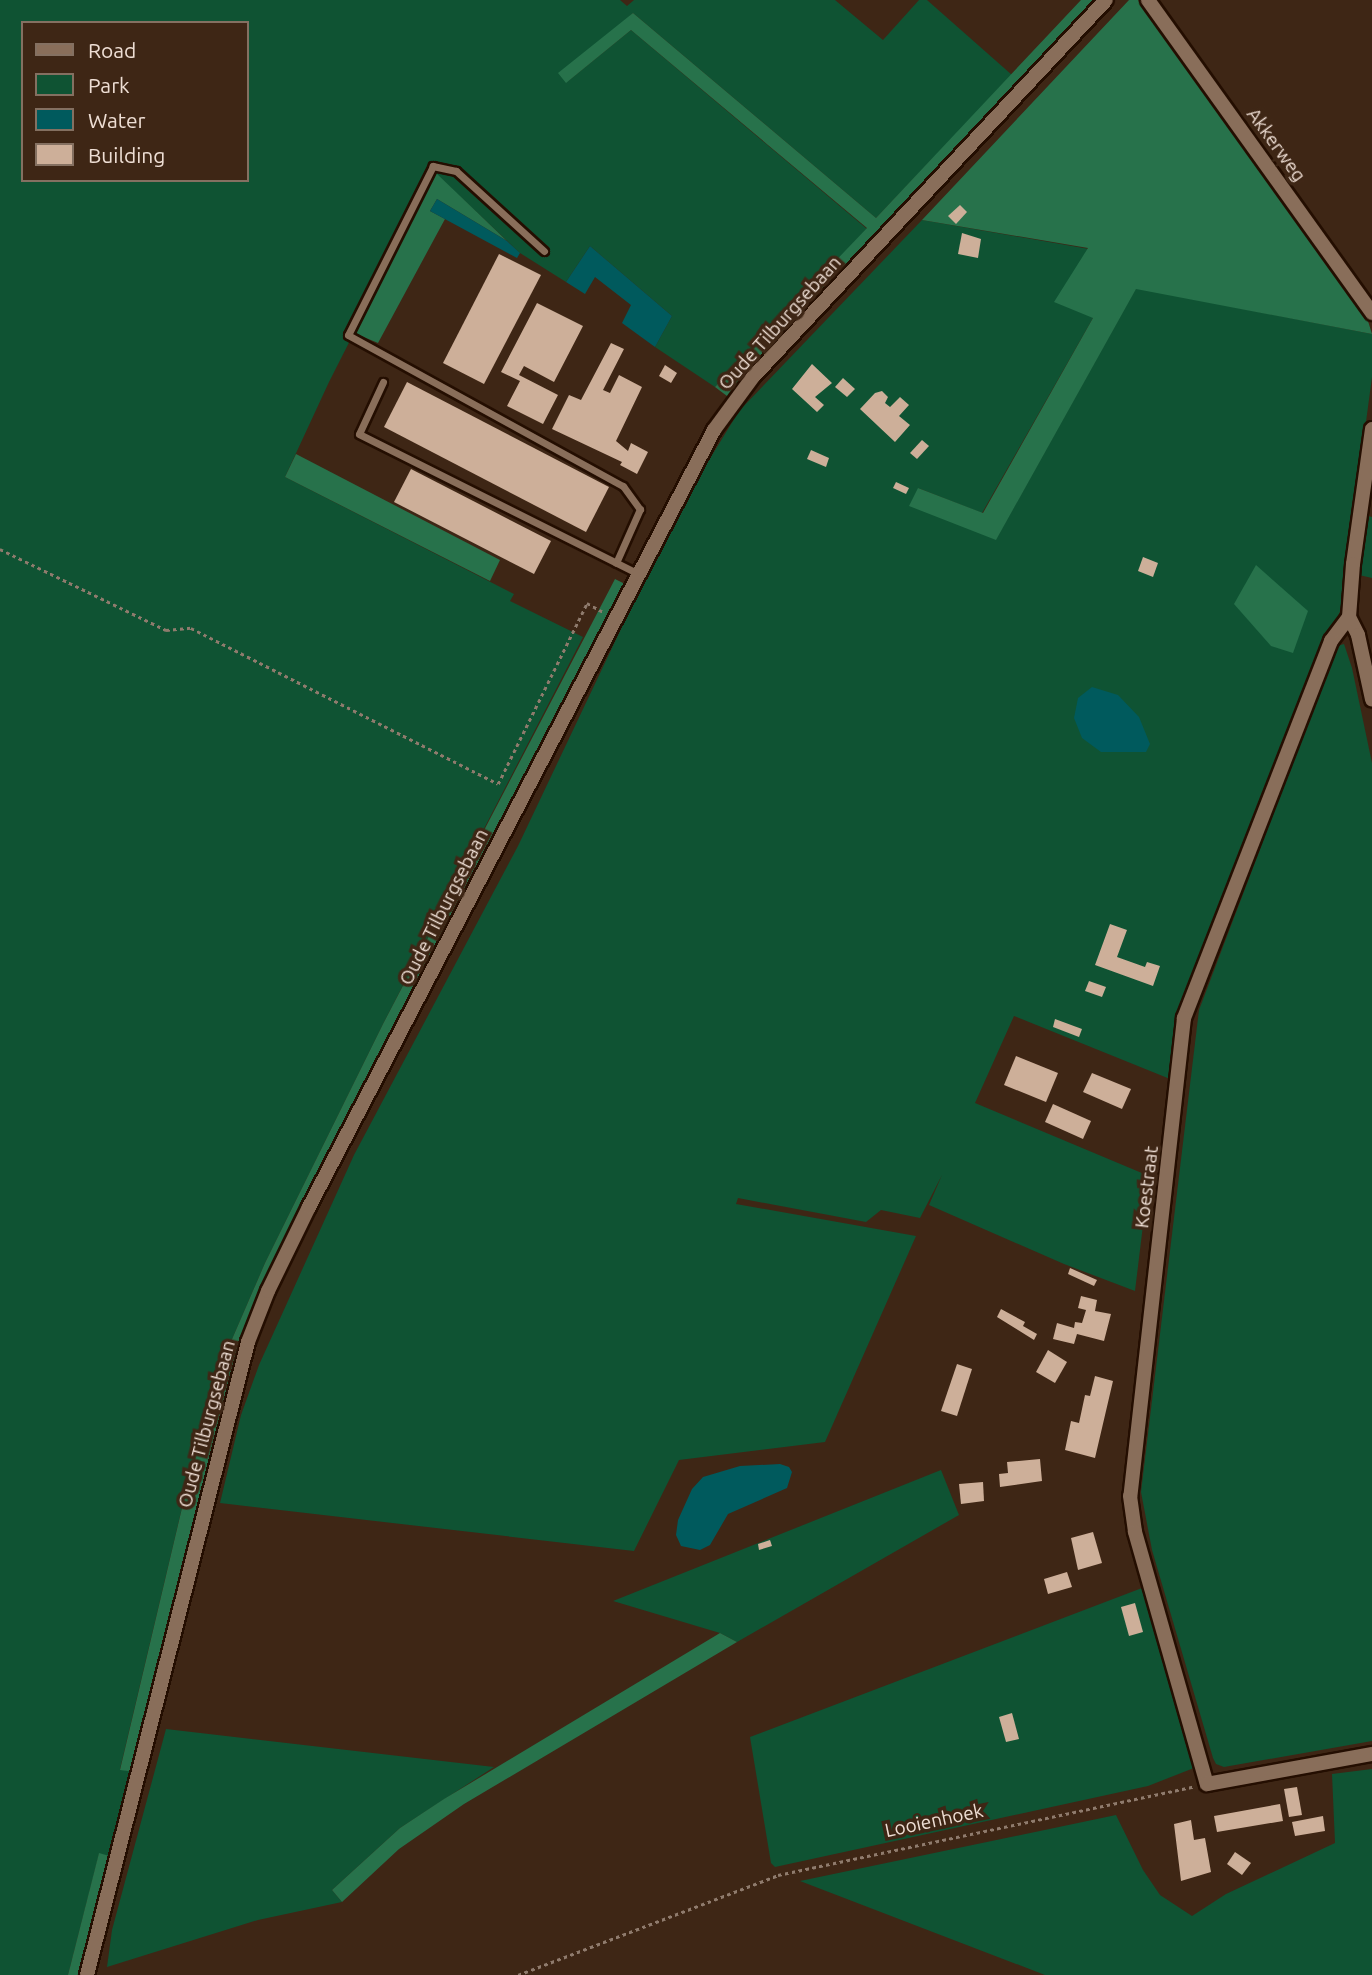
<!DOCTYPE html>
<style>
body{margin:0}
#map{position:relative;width:1372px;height:1975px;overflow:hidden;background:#3e2615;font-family:Ubuntu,sans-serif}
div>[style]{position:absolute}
.green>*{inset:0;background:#0f5333}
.forest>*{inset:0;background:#27724b}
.water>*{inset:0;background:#005a5d}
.building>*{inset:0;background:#cdaf99}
.path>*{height:2.5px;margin-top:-1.25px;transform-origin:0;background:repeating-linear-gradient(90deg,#8f7b6d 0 3.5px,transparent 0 7px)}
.roads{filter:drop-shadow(2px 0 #240e01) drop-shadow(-2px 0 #240e01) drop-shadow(0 2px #240e01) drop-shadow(0 -2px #240e01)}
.lane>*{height:7px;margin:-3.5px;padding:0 3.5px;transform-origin:3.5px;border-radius:3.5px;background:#896e5a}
.street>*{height:14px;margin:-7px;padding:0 7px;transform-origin:7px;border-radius:7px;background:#896e5a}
span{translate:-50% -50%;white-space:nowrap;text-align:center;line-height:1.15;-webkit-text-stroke:7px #3e2615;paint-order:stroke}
.street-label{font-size:19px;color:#eeded4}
.legend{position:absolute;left:21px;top:21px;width:228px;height:161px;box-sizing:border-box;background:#3e2615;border:2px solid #847061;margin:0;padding:9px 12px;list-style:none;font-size:21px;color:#eeded4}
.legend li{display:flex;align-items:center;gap:14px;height:35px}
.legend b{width:35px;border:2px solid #847061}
</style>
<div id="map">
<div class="green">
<div style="clip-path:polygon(evenodd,0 0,620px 0,627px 6px,634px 0,835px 0,883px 40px,919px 0,927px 0,1012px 75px,876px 218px,633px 13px,567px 82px,631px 30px,867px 229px,715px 387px,655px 347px,672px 316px,590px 246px,566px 282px,520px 253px,435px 173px,329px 382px,285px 477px,514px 594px,510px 601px,583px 637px,383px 1024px,265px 1263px,220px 1367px,204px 1415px,120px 1769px,135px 1772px,113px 1857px,99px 1854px,68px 1975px,0 1975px,0 0,23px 23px,247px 23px,247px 180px,23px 180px,23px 23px)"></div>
<div style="clip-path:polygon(922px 220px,1089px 249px,1093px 318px,982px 513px,918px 488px,996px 539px,1136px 288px,1372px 334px,1372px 377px,1341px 609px,1334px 626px,1323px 639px,1183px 1006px,1175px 1081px,1014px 1016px,975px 1103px,1149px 1176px,1135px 1291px,1064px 1264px,929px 1205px,942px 1175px,920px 1218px,881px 1210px,866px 1222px,738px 1198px,736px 1204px,916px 1236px,825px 1442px,679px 1460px,634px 1551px,220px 1503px,241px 1415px,259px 1365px,354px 1155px,518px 846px,640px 589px,703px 470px,739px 411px)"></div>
<div style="clip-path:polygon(1368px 516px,1372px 517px,1372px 578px,1359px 575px)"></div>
<div style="clip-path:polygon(1344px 644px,1352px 668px,1372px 763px,1372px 1741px,1224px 1767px,1216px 1764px,1213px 1758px,1152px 1550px,1141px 1492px,1199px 1010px,1337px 646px)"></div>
<div style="clip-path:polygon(941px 1470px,959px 1515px,737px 1642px,720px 1633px,613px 1601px)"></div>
<div style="clip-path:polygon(1142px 1588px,1199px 1766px,1148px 1786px,775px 1867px,771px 1863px,750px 1737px)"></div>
<div style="clip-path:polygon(166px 1729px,494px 1767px,400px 1828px,332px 1890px,342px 1902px,258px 1920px,107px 1967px,112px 1930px)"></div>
<div style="clip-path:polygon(1372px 1769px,1372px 1975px,1045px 1975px,800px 1881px,1116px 1815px,1143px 1870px,1160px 1895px,1192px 1916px,1226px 1894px,1335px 1843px,1332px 1774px)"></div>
</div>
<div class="forest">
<div style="clip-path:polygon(1081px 0,1102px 0,731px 399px,715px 387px,867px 228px,631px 30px,566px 83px,558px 73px,633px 13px,876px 218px)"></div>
<div style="clip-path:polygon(1129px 0,1138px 0,1368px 321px,1372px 334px,1136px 289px,996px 540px,909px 506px,918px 488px,983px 513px,1093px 318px,1054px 302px,1088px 248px,922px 220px)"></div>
<div style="clip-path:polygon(435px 172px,507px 241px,437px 199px,430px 211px,445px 219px,378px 343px,354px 333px)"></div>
<div style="clip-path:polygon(296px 454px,500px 560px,490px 581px,285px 477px)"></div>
<div style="clip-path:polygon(1256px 565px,1308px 611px,1293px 653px,1271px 646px,1234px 604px)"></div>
<div style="clip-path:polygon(615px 579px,627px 585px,267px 1283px,135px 1772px,120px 1770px,204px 1415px,220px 1367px,265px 1263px,383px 1024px)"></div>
<div style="clip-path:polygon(720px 1633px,737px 1642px,464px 1804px,399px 1849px,342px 1902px,332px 1890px,400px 1828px,444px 1799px)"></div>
<div style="clip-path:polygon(99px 1853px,113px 1857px,82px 1975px,68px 1975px)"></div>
</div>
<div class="water">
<div style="clip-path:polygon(437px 199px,507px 241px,520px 253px,517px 258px,430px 211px)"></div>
<div style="clip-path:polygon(590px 246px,672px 316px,655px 347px,622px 323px,631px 305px,595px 277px,585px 294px,566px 282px)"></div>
<div style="clip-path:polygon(1092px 687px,1118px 695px,1139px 717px,1150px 744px,1146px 752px,1101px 752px,1082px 738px,1074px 718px,1078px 698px)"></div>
<div style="clip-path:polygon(780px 1464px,789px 1467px,792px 1472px,787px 1488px,728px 1514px,710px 1545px,700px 1550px,681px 1546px,676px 1535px,678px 1520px,692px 1489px,703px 1477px,740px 1466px)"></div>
</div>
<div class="building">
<div style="clip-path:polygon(960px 205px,967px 212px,956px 224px,948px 216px)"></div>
<div style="clip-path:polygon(962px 233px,981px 239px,978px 258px,958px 254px)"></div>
<div style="clip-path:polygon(499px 254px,541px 275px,484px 384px,443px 363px)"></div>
<div style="clip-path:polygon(537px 303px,583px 326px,554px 382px,524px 366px,519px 375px,558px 395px,543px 424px,507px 406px,520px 381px,501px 372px)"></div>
<div style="clip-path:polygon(611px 343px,624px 349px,603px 390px,610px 393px,619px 375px,642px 387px,616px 441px,628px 451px,631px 443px,648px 452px,637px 474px,620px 465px,622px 462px,552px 429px,569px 395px,581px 400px)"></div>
<div style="clip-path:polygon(812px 364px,832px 383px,815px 397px,824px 405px,817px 412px,792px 389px)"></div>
<div style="clip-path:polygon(665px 365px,677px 373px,671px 383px,659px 376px)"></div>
<div style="clip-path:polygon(843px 378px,855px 389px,847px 397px,835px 387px)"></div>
<div style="clip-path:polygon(407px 382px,609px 487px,586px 532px,384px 427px)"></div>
<div style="clip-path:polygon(882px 391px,888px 397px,885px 403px,890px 407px,900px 397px,909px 405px,899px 416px,910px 425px,895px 442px,860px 409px,875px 393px)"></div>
<div style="clip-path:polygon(922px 440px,929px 446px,917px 459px,910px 453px)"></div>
<div style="clip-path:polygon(811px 450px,829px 458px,826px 467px,807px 459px)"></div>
<div style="clip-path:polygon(411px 469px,551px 541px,534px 574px,394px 502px)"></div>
<div style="clip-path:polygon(896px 482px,909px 488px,906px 494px,893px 488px)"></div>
<div style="clip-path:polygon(1143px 557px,1158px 563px,1153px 577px,1138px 571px)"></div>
<div style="clip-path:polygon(1110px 924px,1127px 930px,1117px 957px,1145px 967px,1147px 962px,1160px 966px,1153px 986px,1095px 965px)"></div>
<div style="clip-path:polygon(1089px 981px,1106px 987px,1102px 997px,1085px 991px)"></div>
<div style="clip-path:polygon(1055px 1019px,1082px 1029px,1079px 1037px,1053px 1027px)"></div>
<div style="clip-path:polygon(1016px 1056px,1058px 1073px,1046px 1102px,1004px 1085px)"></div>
<div style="clip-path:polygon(1092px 1073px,1131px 1089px,1122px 1109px,1083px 1092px)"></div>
<div style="clip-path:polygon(1053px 1104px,1091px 1121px,1083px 1139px,1045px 1122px)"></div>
<div style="clip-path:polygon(1070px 1268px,1097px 1280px,1094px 1286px,1068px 1274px)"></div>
<div style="clip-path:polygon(1081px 1296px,1097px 1300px,1095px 1311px,1111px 1314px,1104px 1341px,1077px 1334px,1074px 1344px,1053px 1339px,1057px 1323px,1074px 1328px,1075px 1322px,1082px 1323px,1086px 1310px,1078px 1308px)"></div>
<div style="clip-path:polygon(1001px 1309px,1025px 1322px,1023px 1326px,1037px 1334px,1034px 1340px,997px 1317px)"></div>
<div style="clip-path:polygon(1048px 1350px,1067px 1362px,1055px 1383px,1036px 1372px)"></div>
<div style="clip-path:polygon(957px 1364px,972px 1369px,957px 1416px,941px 1411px)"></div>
<div style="clip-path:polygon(1095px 1376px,1113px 1381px,1095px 1458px,1065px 1450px,1071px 1421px,1079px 1423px,1085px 1395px,1090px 1396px)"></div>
<div style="clip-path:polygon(1040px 1459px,1042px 1481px,1000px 1487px,999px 1474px,1008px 1473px,1007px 1462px)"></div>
<div style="clip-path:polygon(983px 1482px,984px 1501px,961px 1504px,959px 1484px)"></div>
<div style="clip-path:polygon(1093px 1532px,1102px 1563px,1078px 1570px,1071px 1538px)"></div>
<div style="clip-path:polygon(770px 1540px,772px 1546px,759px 1550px,758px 1544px)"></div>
<div style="clip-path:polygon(1067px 1572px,1072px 1587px,1048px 1594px,1044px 1579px)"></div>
<div style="clip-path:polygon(1135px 1603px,1143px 1632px,1129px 1636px,1121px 1607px)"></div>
<div style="clip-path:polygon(1012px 1713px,1019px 1739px,1006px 1742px,999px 1717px)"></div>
<div style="clip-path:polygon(1297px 1787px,1302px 1815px,1289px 1817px,1284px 1789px)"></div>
<div style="clip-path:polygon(1280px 1804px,1283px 1821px,1217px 1832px,1214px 1816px)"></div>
<div style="clip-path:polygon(1323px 1816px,1325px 1831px,1295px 1836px,1292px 1822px)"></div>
<div style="clip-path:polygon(1191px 1820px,1194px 1840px,1205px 1838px,1211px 1872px,1181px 1881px,1174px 1824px)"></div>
<div style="clip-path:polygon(1235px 1852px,1251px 1863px,1242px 1875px,1227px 1864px)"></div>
</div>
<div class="path">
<div style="left:0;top:549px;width:185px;rotate:26deg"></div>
<div style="left:166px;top:630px;width:25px;rotate:-5deg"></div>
<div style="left:191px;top:628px;width:344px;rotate:26.9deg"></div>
<div style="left:498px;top:784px;width:202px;rotate:-63.8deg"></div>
<div style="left:587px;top:603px;width:18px;rotate:29deg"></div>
<div style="left:518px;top:1975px;width:279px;rotate:-21deg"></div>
<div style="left:778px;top:1875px;width:424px;rotate:-12deg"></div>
</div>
<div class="roads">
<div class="lane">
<div style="left:544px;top:251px;width:119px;rotate:-137.7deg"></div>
<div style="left:456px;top:171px;width:24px;rotate:-168deg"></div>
<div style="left:433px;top:166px;width:189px;rotate:116.7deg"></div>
<div style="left:348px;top:335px;width:314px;rotate:28.8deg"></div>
<div style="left:623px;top:486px;width:29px;rotate:54deg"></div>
<div style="left:640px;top:509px;width:59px;rotate:114deg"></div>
<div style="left:383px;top:382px;width:57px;rotate:114.8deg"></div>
<div style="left:359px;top:434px;width:312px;rotate:26.6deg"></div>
</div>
<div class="street">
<div style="left:1148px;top:0;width:385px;rotate:54.4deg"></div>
<div style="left:1372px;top:429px;width:136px;rotate:98deg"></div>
<div style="left:1353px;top:564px;width:53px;rotate:94.3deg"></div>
<div style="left:1349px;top:617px;width:20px;rotate:63deg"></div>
<div style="left:1358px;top:635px;width:66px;rotate:77.7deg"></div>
<div style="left:1349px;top:617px;width:30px;rotate:127deg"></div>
<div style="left:1331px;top:641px;width:405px;rotate:111.3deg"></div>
<div style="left:1184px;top:1018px;width:481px;rotate:96.4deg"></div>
<div style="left:1130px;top:1496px;width:36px;rotate:82deg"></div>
<div style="left:1135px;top:1532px;width:262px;rotate:74.1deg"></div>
<div style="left:1207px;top:1784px;width:168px;rotate:-10.3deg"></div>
<div style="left:87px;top:1975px;width:653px;rotate:-75.73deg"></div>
<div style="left:248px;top:1342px;width:55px;rotate:-68.6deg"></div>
<div style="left:268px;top:1291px;width:93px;rotate:-64deg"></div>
<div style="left:309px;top:1207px;width:876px;rotate:-62.47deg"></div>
<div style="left:714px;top:430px;width:66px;rotate:-53.7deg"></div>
<div style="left:753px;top:377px;width:516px;rotate:-46.88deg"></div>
</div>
</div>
<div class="street-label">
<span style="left:1276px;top:145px;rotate:54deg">Akkerweg</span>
<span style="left:780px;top:323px;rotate:-48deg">Oude Tilburgsebaan</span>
<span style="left:444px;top:907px;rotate:-63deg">Oude Tilburgsebaan</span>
<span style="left:1147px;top:1187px;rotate:-83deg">Koestraat</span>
<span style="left:207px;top:1424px;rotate:-75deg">Oude Tilburgsebaan</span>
<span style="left:934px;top:1821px;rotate:-12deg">Looienhoek</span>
</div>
<ul class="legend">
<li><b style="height:9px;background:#896e5a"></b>Road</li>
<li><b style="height:19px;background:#0f5333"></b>Park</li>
<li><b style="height:19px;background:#005a5d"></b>Water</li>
<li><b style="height:19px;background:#cdaf99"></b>Building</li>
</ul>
</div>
